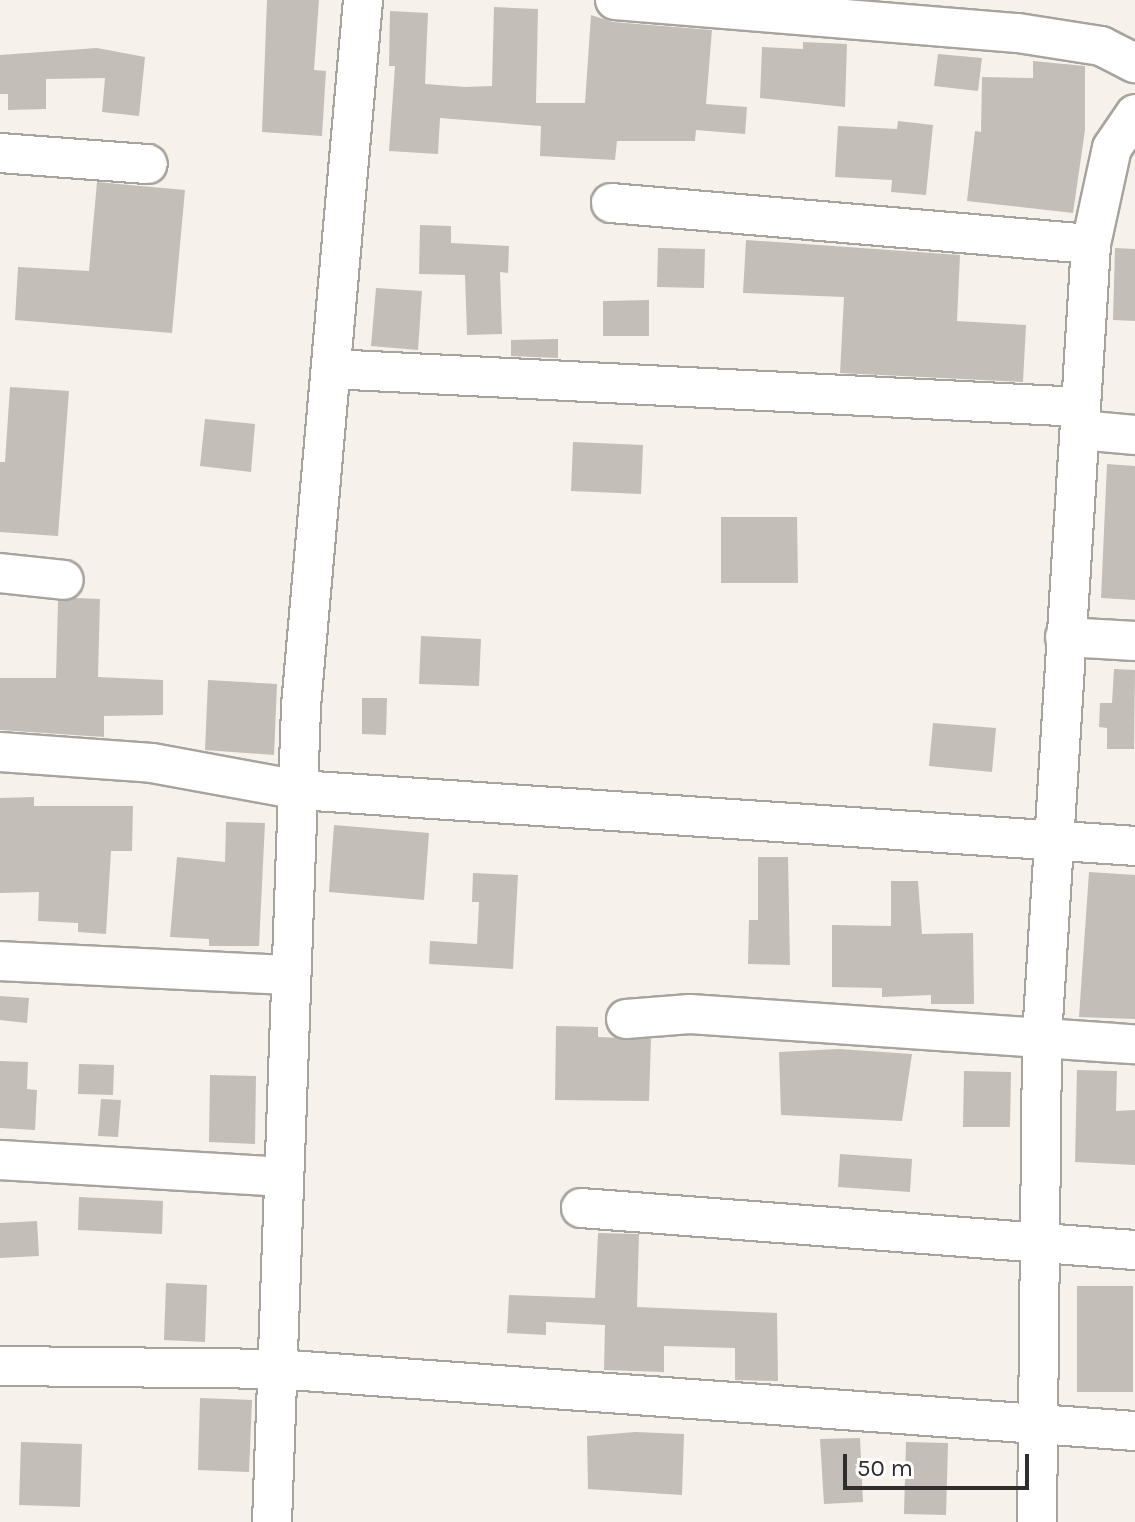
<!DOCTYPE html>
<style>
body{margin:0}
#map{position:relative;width:1135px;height:1522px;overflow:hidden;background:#f6f2eb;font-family:Karla,sans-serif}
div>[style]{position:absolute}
.building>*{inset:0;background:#c3beb8}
.roads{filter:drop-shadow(2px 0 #a7a39d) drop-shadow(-2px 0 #a7a39d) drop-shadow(0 2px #a7a39d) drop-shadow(0 -2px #a7a39d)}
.minor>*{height:38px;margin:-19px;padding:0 19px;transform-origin:19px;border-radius:19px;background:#fff}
span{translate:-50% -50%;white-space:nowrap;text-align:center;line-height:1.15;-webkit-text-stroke:6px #fff;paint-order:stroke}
.scale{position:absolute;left:843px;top:1454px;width:186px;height:36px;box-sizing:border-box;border:4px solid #302e2c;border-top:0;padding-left:10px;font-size:24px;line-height:28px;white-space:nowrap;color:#302e2c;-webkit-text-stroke:6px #fff;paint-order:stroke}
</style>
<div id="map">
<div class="building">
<div style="clip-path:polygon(267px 0,319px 0,314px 70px,326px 71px,322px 136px,262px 132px)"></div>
<div style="clip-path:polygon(494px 7px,538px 9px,536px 103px,585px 103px,591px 15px,613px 22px,712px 30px,706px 104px,747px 107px,745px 134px,696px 130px,695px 141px,617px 141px,615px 160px,540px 156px,541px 126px,440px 118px,438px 154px,389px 151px,395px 66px,389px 66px,390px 11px,428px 13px,425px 84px,466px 87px,492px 86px)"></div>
<div style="clip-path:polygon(803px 42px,847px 44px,845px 107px,760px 98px,762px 47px,803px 49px)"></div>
<div style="clip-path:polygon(97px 48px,145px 57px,139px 116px,102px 112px,105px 78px,46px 79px,46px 109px,8px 110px,8px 94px,0 94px,0 55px)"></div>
<div style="clip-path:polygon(938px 54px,982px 58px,978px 91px,934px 86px)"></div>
<div style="clip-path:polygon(1033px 61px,1085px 66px,1085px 130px,1073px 213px,967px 201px,975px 131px,981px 132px,982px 77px,1033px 78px)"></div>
<div style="clip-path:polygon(898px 121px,933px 125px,926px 195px,891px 192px,892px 180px,835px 177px,838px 126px,897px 129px)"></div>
<div style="clip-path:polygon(97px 182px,185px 190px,172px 333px,15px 320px,18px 267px,89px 271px)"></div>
<div style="clip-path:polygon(420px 225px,451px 226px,451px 243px,509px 246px,508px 273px,500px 272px,502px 334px,467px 335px,465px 275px,419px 274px)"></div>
<div style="clip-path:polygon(746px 240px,960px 255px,957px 321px,1026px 325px,1023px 382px,840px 373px,844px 297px,743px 293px)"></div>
<div style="clip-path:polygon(658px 248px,705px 249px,704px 288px,657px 287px)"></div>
<div style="clip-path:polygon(1115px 248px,1135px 249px,1135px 321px,1113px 320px)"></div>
<div style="clip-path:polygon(376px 288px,422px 291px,418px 350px,371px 346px)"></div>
<div style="clip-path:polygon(649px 300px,649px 336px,603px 336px,603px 301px)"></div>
<div style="clip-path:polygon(558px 339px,558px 358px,511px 356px,511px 340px)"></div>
<div style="clip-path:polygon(10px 387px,69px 391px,58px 536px,0 532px,0 462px,5px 462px)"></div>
<div style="clip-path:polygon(205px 419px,255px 424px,251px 472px,200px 466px)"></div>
<div style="clip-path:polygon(573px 442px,643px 445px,641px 494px,571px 491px)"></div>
<div style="clip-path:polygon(1107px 464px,1135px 466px,1135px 600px,1101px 598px)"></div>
<div style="clip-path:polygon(721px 517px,797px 517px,798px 583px,721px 583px)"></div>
<div style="clip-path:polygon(75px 598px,100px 599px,98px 677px,163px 680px,163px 715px,104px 716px,104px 737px,0 730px,0 678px,56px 678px,58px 601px)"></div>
<div style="clip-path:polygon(421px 636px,481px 639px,479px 686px,419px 684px)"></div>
<div style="clip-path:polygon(1114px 669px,1135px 670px,1134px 749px,1107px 749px,1107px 728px,1099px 727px,1100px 703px,1112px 703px)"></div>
<div style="clip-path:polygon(208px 680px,277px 684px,274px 755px,205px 750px)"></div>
<div style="clip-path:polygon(362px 698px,387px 698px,386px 735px,362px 734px)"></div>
<div style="clip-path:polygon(933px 723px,996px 728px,992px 772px,929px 766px)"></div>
<div style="clip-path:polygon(34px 797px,34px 806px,133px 806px,132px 851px,111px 851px,106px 934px,78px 932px,78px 923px,38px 921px,39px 892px,0 893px,0 798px)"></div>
<div style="clip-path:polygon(226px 822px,265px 823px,259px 946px,209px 946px,209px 939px,170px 937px,177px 857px,225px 862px)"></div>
<div style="clip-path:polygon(334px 825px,429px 833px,424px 900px,329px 892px)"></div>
<div style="clip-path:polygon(758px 857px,788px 857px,790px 965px,748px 964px,749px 920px,758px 920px)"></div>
<div style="clip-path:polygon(1089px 872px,1135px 875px,1135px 1019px,1079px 1017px)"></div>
<div style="clip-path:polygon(473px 873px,518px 875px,513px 969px,429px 964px,430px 941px,477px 944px,479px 902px,472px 902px)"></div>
<div style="clip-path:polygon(891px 881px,918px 881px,922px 934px,973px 933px,974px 1004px,931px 1004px,931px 995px,882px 997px,882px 988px,832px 987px,832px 925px,891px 926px)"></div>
<div style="clip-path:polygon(0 996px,29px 998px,27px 1023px,0 1020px)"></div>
<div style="clip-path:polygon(556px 1026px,598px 1027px,598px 1037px,651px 1039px,649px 1101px,555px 1100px)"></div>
<div style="clip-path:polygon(839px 1049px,912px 1054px,902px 1121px,781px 1115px,779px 1052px)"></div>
<div style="clip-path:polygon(0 1061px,28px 1062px,27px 1089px,37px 1090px,35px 1130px,0 1128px)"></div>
<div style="clip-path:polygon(79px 1064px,114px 1065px,113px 1095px,78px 1094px)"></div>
<div style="clip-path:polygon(1077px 1070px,1117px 1071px,1116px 1111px,1135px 1110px,1135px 1165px,1075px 1162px)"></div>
<div style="clip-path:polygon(964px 1071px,1011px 1072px,1010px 1127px,963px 1127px)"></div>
<div style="clip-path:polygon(210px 1075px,256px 1076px,255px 1144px,209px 1142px)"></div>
<div style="clip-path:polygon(101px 1099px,121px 1100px,118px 1137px,98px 1136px)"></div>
<div style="clip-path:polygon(840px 1154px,912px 1159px,910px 1192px,838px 1187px)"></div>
<div style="clip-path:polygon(79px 1197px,163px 1201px,162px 1234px,78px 1230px)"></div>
<div style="clip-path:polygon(37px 1221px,39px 1256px,0 1258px,0 1223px)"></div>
<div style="clip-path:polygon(598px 1233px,639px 1234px,637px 1307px,777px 1313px,778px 1381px,735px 1380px,735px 1348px,664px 1346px,664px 1372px,604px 1370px,605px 1325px,546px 1322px,546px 1335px,507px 1333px,509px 1295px,595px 1298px)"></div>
<div style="clip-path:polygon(166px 1283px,207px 1285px,205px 1342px,164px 1340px)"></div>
<div style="clip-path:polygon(1077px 1286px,1133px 1286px,1133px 1392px,1077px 1392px)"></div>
<div style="clip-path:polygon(200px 1398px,252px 1400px,249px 1472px,198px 1470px)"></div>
<div style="clip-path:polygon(635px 1432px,684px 1434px,682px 1495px,588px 1489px,587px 1436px)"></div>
<div style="clip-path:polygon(860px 1438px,863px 1502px,824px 1504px,820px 1439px)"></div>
<div style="clip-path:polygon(21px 1442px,82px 1444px,80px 1507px,19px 1505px)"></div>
<div style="clip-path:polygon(906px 1442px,948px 1443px,946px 1515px,904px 1514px)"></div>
</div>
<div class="roads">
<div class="minor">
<div style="left:615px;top:0;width:404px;rotate:4.7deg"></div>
<div style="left:1018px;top:33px;width:84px;rotate:8.9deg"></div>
<div style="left:1101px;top:46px;width:38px;rotate:27deg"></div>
<div style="left:0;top:153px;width:148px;rotate:4.3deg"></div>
<div style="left:611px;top:203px;width:482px;rotate:4.9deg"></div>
<div style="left:331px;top:369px;width:751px;rotate:2.9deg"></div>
<div style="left:1080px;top:430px;width:55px;rotate:5.2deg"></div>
<div style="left:0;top:573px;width:64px;rotate:6.2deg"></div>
<div style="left:1065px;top:637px;width:70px;rotate:3.3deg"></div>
<div style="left:0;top:752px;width:152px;rotate:4.1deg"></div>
<div style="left:152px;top:763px;width:149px;rotate:10.4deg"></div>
<div style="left:299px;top:790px;width:838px;rotate:3.83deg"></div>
<div style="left:0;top:961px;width:289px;rotate:2.8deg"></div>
<div style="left:626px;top:1019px;width:64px;rotate:-4.5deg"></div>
<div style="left:690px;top:1014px;width:446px;rotate:3.9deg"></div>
<div style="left:0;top:1160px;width:283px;rotate:3.4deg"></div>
<div style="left:581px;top:1208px;width:556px;rotate:4.34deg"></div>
<div style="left:0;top:1366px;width:276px;rotate:0.6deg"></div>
<div style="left:276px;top:1369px;width:861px;rotate:4.13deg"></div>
<div style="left:272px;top:1522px;width:817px;rotate:-87.96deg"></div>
<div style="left:301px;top:706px;width:709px;rotate:-84.98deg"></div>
<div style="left:1037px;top:1522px;width:485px;rotate:-89.4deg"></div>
<div style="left:1042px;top:1037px;width:795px;rotate:-86.46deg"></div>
<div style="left:1091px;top:244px;width:98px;rotate:-77.7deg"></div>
<div style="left:1112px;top:148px;width:41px;rotate:-55.9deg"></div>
</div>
</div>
<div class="scale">50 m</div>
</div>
